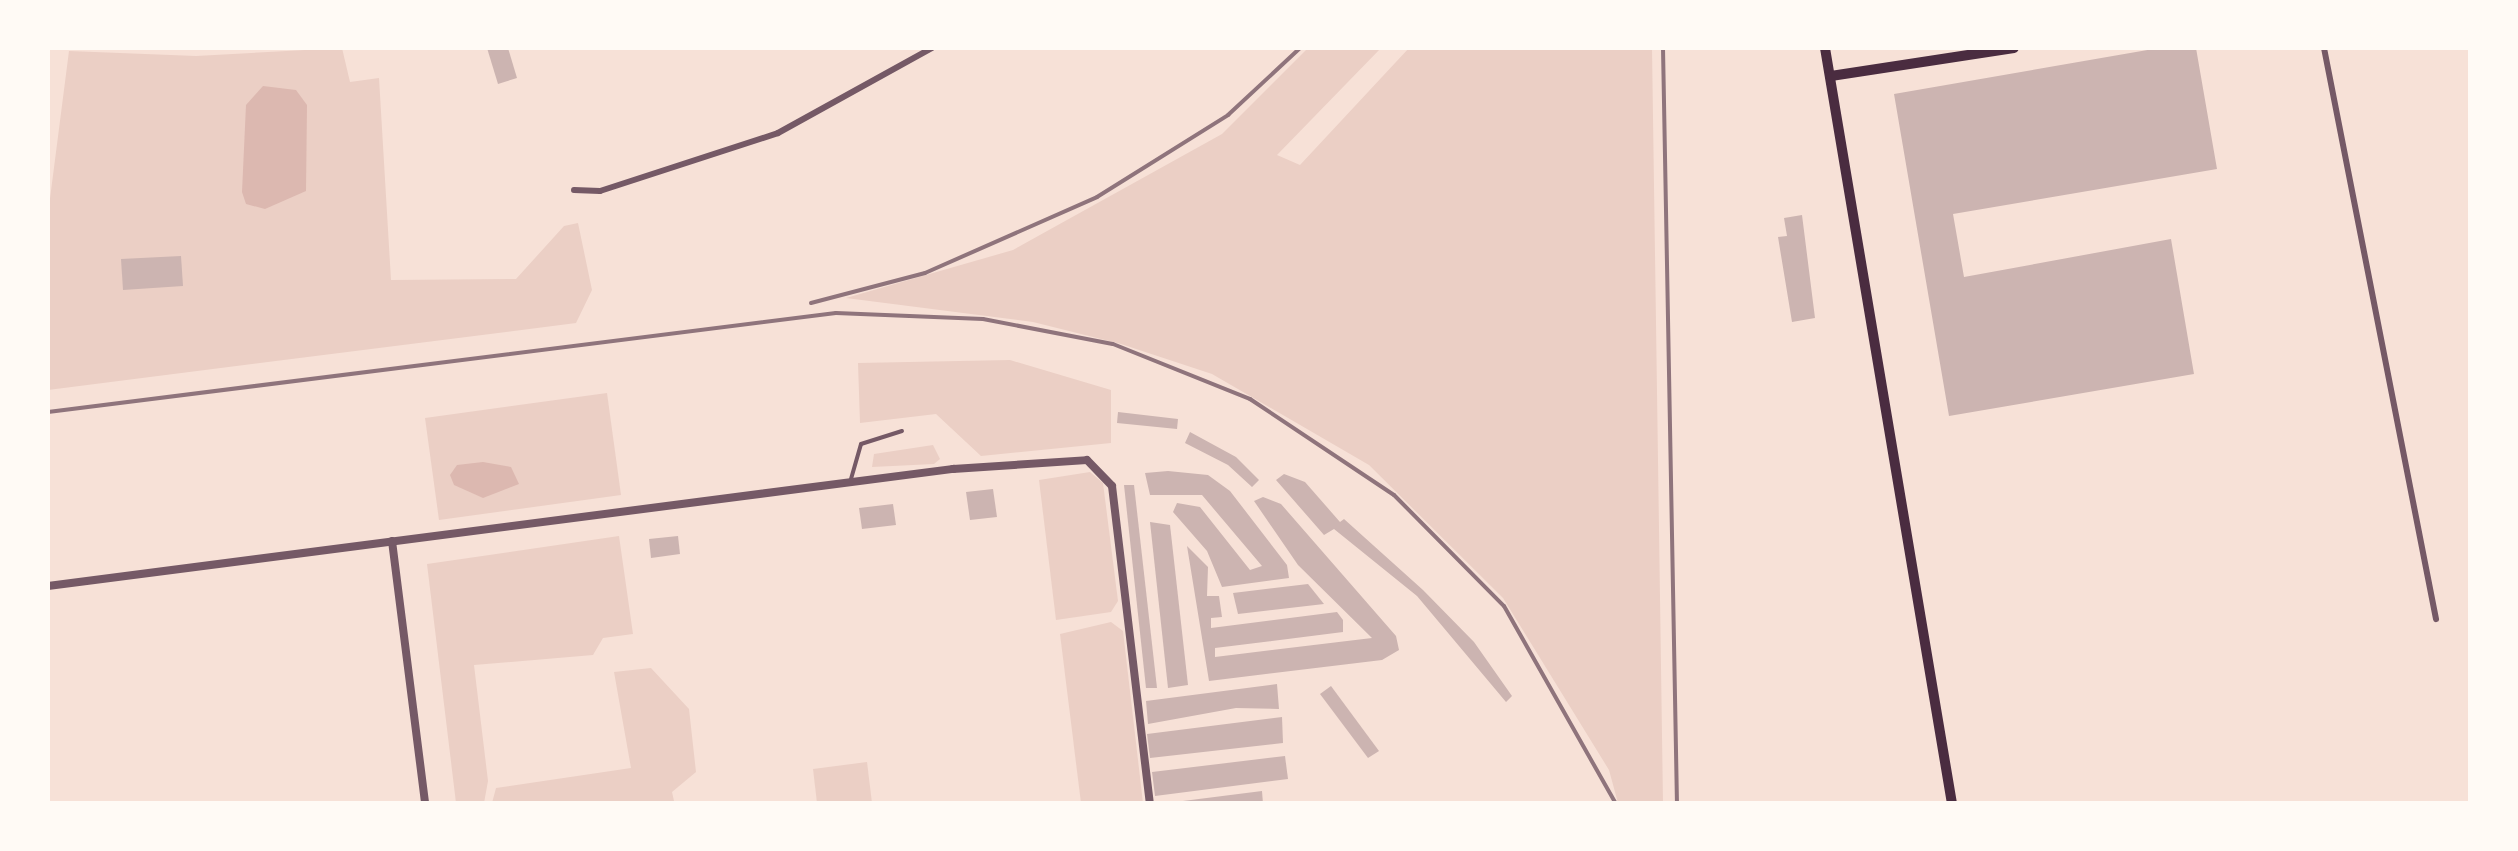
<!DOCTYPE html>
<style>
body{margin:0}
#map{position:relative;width:2518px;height:851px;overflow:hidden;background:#f7e1d7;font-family:Rubik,sans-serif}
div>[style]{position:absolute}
.green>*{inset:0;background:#ebcfc5}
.water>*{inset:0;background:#dcb8b0}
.building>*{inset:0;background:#ccb4b1}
.service>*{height:4px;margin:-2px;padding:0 2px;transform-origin:2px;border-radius:2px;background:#755966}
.minor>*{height:6px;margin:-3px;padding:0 3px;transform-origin:3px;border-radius:3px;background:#755966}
.tertiary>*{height:8px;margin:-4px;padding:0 4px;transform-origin:4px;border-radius:4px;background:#755966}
.primary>*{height:10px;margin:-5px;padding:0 5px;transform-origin:5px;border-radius:5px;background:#4a2c40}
.rail>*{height:4px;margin:-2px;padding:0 2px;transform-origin:2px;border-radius:2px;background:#8f747c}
span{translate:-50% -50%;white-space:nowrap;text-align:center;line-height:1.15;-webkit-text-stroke:9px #fffaf5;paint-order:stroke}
.frame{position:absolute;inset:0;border:50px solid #fffaf5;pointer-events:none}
</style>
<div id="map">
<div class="green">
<div style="clip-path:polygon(342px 48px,350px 82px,379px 78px,391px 280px,516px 279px,564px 226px,578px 223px,592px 290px,576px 323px,48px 390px,48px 214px,69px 51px,196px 56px)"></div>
<div style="clip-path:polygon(1308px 48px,1381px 48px,1277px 155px,1300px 165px,1409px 48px,1652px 48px,1663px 803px,1618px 803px,1609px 770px,1503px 598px,1369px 465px,1212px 374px,1121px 344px,1033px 322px,846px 298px,1013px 250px,1222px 134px)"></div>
<div style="clip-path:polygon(1010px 360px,1111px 390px,1111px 443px,981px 456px,936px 414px,860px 423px,858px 363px)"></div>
<div style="clip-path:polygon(607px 393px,621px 495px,439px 520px,425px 418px)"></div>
<div style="clip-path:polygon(933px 445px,940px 459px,934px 464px,872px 467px,874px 454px)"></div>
<div style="clip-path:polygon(1090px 472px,1103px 483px,1118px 601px,1111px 612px,1056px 620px,1039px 480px)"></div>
<div style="clip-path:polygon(619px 536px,633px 634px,603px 638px,593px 655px,474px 665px,488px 781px,484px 803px,456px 803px,427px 564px)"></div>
<div style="clip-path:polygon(1111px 622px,1123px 631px,1143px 803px,1081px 803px,1060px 634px)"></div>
<div style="clip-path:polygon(651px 668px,689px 709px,696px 772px,672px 792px,674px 801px,492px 803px,496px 788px,631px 768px,614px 672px)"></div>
<div style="clip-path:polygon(867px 762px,872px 803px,817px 803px,813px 769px)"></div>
</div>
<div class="water">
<div style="clip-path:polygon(263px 86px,296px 90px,307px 105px,306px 191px,265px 209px,246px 204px,242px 192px,246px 105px)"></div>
<div style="clip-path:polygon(483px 462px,511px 467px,519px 484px,483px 498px,454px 485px,450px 475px,457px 465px)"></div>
</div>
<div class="building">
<div style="clip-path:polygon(487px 48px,508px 48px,517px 78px,498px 84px)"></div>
<div style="clip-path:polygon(2159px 48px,2196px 48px,2217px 169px,1953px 214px,1964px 277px,2171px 239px,2194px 374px,1949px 416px,1894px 94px)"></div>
<div style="clip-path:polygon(1802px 215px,1815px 318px,1792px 322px,1778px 237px,1787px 236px,1784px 218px)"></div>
<div style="clip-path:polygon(181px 256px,183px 286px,123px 290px,121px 259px)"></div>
<div style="clip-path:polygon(1118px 412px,1178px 419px,1177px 429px,1117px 423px)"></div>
<div style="clip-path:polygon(1190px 432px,1236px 457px,1259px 480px,1252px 487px,1228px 465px,1185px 443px)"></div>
<div style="clip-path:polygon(1168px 471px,1208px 475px,1230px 491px,1287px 565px,1289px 578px,1222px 587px,1207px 551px,1173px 512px,1177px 503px,1200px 507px,1250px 570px,1262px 566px,1202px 495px,1150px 495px,1145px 473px)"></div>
<div style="clip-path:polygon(1284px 474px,1305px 482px,1340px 522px,1344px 519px,1423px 590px,1474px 642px,1512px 696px,1506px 702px,1417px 596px,1334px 529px,1324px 535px,1276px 480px)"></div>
<div style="clip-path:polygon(1124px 485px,1134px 485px,1157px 688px,1146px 688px)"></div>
<div style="clip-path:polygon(993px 489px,997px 517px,970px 520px,966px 492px)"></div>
<div style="clip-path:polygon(1263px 497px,1281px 504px,1396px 636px,1399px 650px,1382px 660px,1209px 681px,1187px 546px,1208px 567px,1207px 596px,1219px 596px,1222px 617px,1211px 618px,1211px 628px,1337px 612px,1343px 620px,1343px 632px,1215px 648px,1215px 657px,1372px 638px,1298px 565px,1254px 501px)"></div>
<div style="clip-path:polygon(893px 504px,896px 525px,862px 529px,859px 508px)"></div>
<div style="clip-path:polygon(1150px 522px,1170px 525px,1188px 685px,1168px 688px)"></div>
<div style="clip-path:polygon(678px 536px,680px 554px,651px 558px,649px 539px)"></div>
<div style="clip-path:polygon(1308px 584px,1324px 604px,1238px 614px,1233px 593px)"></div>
<div style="clip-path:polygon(1277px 684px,1279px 709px,1236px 708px,1148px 724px,1146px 701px)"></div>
<div style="clip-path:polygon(1331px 686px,1379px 751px,1368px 758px,1320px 694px)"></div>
<div style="clip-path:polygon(1282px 717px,1283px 743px,1150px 758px,1147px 734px)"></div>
<div style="clip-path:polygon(1285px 756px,1288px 779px,1155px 796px,1152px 772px)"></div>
<div style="clip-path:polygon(1262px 791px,1263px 804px,1183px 804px,1183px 801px)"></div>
</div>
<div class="service">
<div style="left:851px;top:479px;width:36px;rotate:-74deg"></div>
<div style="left:861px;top:444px;width:43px;rotate:-17.6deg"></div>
</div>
<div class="minor">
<div style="left:2324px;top:48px;width:582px;rotate:78.9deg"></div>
<div style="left:574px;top:190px;width:26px;rotate:2deg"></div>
<div style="left:600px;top:191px;width:187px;rotate:-18deg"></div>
<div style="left:778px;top:133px;width:176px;rotate:-28.9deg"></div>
</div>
<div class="tertiary">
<div style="left:392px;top:541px;width:265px;rotate:82.8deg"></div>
<div style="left:48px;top:586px;width:913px;rotate:-7.37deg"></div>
<div style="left:953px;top:469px;width:134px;rotate:-3.8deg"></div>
<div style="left:1087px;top:460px;width:36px;rotate:46deg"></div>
<div style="left:1112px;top:486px;width:320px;rotate:83.2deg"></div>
</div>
<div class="primary">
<div style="left:1825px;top:48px;width:767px;rotate:80.46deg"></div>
<div style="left:1831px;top:76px;width:185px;rotate:-8.7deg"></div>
</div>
<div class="rail">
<div style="left:1663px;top:48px;width:756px;rotate:88.94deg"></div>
<div style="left:811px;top:303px;width:118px;rotate:-14.7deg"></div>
<div style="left:925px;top:273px;width:188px;rotate:-23.8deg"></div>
<div style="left:1097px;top:197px;width:155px;rotate:-32deg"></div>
<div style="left:1228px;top:115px;width:98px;rotate:-42.9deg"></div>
<div style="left:48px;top:412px;width:794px;rotate:-7.16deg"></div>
<div style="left:836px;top:313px;width:147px;rotate:2.3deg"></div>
<div style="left:983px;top:319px;width:132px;rotate:10.9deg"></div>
<div style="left:1113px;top:344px;width:148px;rotate:21.9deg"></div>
<div style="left:1250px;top:399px;width:173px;rotate:33.7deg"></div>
<div style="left:1394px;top:495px;width:156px;rotate:45.3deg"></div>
<div style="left:1504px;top:606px;width:227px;rotate:60.5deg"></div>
</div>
<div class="frame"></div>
</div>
